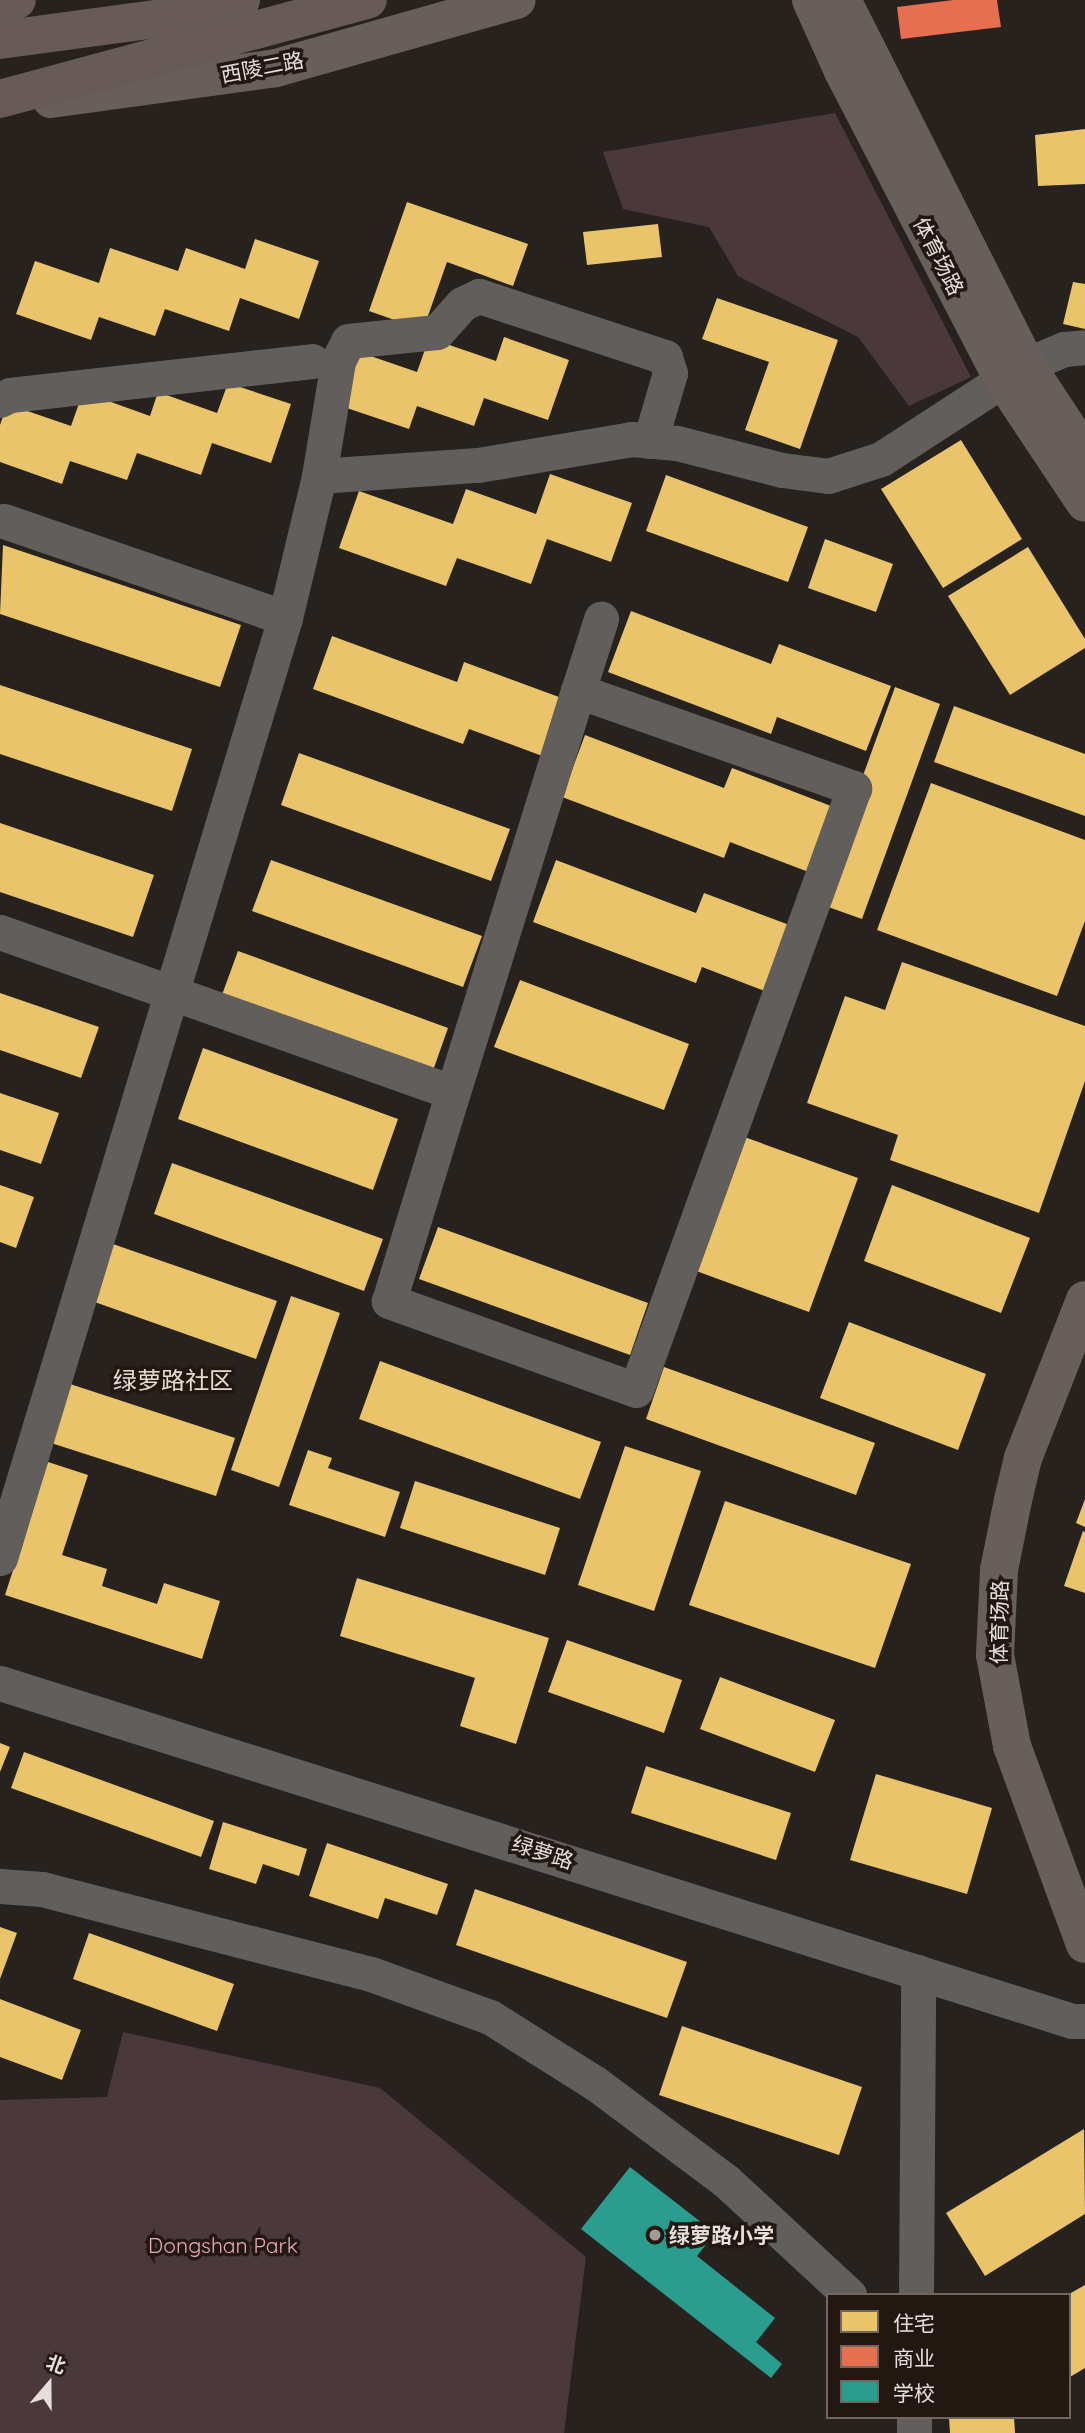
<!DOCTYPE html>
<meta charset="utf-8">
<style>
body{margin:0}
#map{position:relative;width:1085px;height:2433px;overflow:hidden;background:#27221e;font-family:Quicksand,"Noto Sans SC",sans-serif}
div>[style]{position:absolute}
.green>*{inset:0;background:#4b383d}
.homes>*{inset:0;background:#e9c46a}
.shops>*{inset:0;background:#e76f51}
.schools>*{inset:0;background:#2a9d8f}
.minor>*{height:35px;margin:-17.5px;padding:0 17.5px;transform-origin:17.5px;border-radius:17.5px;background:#625e5b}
.major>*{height:38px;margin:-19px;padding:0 19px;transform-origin:19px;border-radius:19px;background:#685e5a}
.highway>*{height:38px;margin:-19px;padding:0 19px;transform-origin:19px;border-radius:19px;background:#675a57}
.dots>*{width:19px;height:19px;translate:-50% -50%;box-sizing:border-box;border:4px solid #221811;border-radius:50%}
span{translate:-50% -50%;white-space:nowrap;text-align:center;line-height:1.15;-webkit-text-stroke:7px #221811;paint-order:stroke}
.street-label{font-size:21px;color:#e5ded9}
.poi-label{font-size:21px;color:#e5ded9;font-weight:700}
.left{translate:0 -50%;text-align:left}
.park-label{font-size:21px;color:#eba9be}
.quarter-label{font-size:24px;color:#e8dad0}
.legend{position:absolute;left:826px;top:2293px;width:245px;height:126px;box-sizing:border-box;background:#221811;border:2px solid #706761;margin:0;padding:9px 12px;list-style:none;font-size:21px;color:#e5ded9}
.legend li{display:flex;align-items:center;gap:14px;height:35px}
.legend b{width:35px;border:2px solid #706761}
.north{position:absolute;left:14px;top:2349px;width:70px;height:70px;-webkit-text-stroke:5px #221811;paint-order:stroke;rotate:20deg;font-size:19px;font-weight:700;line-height:28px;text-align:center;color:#e5ded9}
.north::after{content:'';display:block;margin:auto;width:24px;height:32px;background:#e5ded9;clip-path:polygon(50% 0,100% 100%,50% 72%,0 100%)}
</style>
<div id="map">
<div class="green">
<div style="clip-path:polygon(835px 113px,971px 377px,909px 406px,858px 337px,738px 276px,709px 227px,623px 209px,603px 152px)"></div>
<div style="clip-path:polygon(123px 2032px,380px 2088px,586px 2257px,564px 2433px,0 2433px,0 2100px,107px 2097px)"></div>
</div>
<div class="homes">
<div style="clip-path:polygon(1085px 129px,1085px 184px,1038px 186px,1035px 135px)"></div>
<div style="clip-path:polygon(407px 202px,528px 244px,513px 286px,447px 262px,423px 330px,369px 311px)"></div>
<div style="clip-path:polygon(658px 224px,662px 257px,587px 265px,583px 232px)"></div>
<div style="clip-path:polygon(255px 239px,319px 261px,299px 319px,240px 298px,229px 331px,165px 309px,155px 336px,99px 317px,91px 340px,16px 314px,35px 261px,99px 283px,110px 248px,178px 271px,186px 248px,245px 269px)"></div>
<div style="clip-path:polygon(1073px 282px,1085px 284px,1085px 329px,1063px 324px)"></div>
<div style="clip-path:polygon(717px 298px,838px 340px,800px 449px,745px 430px,769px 362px,702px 339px)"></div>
<div style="clip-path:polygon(504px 337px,569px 360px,548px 420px,484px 398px,474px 426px,417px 406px,409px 429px,335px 404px,353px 350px,417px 372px,429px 338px,496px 361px)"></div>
<div style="clip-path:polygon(228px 383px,291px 404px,271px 463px,212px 443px,201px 475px,137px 453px,127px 480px,70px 461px,62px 484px,0 462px,0 425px,7px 404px,71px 426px,83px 392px,150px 416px,158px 392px,217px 413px)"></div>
<div style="clip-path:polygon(961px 440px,1022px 539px,943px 588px,881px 489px)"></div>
<div style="clip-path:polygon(550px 474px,632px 503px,611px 562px,547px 539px,531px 584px,457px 558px,446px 586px,339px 548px,359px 491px,453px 524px,466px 489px,536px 514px)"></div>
<div style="clip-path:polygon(666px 475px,808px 527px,788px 582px,646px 531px)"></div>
<div style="clip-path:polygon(825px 539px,893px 564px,876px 612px,808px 588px)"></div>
<div style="clip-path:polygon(3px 545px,241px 625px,220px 687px,0 614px)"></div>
<div style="clip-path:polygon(1028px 547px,1085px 639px,1085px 648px,1010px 695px,948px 596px)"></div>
<div style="clip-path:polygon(631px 611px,771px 664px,779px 644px,891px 686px,866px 751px,777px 717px,771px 734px,608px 672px)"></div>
<div style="clip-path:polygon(332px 636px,457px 682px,464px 662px,567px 700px,545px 757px,469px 729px,463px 744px,313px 689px)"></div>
<div style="clip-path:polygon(0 685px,192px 749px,172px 811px,0 754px)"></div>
<div style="clip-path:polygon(895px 687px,940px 704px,862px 919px,817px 903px)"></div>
<div style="clip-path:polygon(954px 706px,1085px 754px,1085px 816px,934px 762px)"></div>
<div style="clip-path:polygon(585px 735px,724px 788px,732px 768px,844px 811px,819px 876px,730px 842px,724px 858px,562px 797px)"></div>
<div style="clip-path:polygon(299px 753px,510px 829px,491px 881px,281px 805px)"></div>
<div style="clip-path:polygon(931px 783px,1085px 840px,1085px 921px,1057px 996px,877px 930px)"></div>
<div style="clip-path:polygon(0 823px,154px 875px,133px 937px,0 892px)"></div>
<div style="clip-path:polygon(271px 860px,482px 936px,463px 987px,252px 911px)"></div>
<div style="clip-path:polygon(556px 860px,696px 913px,704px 893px,816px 935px,791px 1001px,702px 967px,696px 983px,533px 922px)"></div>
<div style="clip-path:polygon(238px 951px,448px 1028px,430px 1079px,219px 1003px)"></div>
<div style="clip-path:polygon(902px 962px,1085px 1026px,1085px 1081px,1039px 1213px,890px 1160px,898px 1135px,807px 1103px,845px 996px,885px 1010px)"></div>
<div style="clip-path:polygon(520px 980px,689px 1044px,664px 1110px,494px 1047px)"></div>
<div style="clip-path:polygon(0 993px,99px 1027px,81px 1078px,0 1050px)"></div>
<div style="clip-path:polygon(203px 1048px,398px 1119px,373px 1190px,178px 1119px)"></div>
<div style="clip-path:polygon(0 1093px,59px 1113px,41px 1164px,0 1150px)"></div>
<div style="clip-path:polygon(736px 1134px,858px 1178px,809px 1312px,688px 1268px)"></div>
<div style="clip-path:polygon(172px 1163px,383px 1239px,364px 1291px,154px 1214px)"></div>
<div style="clip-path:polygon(0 1185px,34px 1197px,16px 1248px,0 1242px)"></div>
<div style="clip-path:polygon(892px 1185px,1030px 1238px,1001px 1313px,864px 1261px)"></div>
<div style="clip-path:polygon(438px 1227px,648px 1303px,630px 1355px,419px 1279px)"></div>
<div style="clip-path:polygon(110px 1243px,277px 1301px,256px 1359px,89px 1300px)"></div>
<div style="clip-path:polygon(291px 1296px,340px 1313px,279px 1487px,231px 1470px)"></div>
<div style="clip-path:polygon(849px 1322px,986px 1374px,958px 1450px,820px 1398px)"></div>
<div style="clip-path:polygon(380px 1361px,601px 1442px,580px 1499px,359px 1419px)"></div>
<div style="clip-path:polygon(664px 1367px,875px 1443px,856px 1495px,646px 1419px)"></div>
<div style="clip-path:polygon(67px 1383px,235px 1438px,216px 1496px,48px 1442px)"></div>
<div style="clip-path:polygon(625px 1446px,701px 1471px,654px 1611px,578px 1585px)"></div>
<div style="clip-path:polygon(308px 1450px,332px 1458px,328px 1468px,400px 1492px,385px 1537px,289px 1505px)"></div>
<div style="clip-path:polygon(48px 1462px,88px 1475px,62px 1555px,107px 1569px,102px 1586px,157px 1604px,164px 1583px,220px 1601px,202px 1659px,5px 1595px)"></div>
<div style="clip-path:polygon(415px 1481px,560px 1528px,545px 1575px,400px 1528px)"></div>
<div style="clip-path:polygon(1085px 1499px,1085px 1527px,1076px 1523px)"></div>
<div style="clip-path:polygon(725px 1501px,911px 1564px,875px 1668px,689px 1605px)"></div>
<div style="clip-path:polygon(1083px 1531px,1085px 1532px,1085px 1593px,1064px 1586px)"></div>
<div style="clip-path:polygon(357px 1578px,549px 1638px,516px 1744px,460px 1726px,475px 1678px,340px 1636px)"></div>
<div style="clip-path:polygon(567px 1640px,682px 1680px,664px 1733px,548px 1692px)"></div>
<div style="clip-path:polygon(720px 1677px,835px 1720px,815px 1772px,700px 1729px)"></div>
<div style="clip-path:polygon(0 1743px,10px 1747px,0 1772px)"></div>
<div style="clip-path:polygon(24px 1752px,214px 1821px,201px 1857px,11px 1788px)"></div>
<div style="clip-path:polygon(646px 1766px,791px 1813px,776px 1860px,631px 1813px)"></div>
<div style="clip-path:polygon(876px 1774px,992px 1808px,967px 1894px,850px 1860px)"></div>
<div style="clip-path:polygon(223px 1822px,307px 1849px,299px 1876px,263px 1864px,256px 1884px,209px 1869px)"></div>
<div style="clip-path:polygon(327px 1843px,448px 1884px,437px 1915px,385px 1898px,378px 1919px,309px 1896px)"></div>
<div style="clip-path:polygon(475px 1889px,687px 1962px,667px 2018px,456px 1945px)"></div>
<div style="clip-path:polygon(0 1927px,17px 1933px,0 1979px)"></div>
<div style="clip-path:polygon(89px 1933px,234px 1984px,217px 2031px,73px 1979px)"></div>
<div style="clip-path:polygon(0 1999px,81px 2030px,62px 2080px,0 2057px)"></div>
<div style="clip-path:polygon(682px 2026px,862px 2087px,839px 2155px,659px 2095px)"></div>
<div style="clip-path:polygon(1084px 2129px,1085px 2214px,985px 2276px,946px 2213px)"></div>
<div style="clip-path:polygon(1085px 2285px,1085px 2368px,1070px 2377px,1069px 2294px)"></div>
<div style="clip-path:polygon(949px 2417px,1014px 2417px,1015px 2433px,950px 2433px)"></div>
</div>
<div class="shops">
<div style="clip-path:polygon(953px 0,997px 0,1001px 27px,901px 39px,897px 7px)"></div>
</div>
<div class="schools">
<div style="clip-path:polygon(630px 2167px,715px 2233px,697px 2256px,775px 2318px,756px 2342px,782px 2364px,771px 2378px,581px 2229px)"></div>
</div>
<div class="minor">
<div style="left:0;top:400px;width:11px;rotate:-27deg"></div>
<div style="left:10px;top:395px;width:304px;rotate:-6.4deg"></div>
<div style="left:319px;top:476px;width:117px;rotate:-80.6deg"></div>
<div style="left:338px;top:361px;width:22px;rotate:-63deg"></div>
<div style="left:348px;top:341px;width:89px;rotate:-5.8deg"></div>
<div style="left:437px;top:332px;width:38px;rotate:-48deg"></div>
<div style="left:462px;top:304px;width:19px;rotate:-25deg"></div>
<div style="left:479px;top:296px;width:196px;rotate:18.2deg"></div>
<div style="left:665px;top:357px;width:17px;rotate:73deg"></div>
<div style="left:670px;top:373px;width:71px;rotate:106.4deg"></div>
<div style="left:4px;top:521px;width:297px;rotate:19deg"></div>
<div style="left:578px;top:691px;width:293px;rotate:19.4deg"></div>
<div style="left:854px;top:788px;width:640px;rotate:109.91deg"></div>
<div style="left:636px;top:1390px;width:263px;rotate:-160.2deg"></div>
<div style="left:389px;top:1301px;width:219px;rotate:-73deg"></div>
<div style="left:453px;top:1092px;width:420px;rotate:-72.7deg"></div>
<div style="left:578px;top:691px;width:76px;rotate:-72.3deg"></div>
<div style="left:0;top:932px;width:480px;rotate:19.5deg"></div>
<div style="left:0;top:1558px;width:982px;rotate:-73.13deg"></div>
<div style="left:285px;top:618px;width:146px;rotate:-76.5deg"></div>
<div style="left:319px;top:476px;width:159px;rotate:-4deg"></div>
<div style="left:478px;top:465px;width:155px;rotate:-9.6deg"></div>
<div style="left:631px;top:439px;width:46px;rotate:5deg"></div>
<div style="left:677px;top:443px;width:108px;rotate:14.4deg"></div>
<div style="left:782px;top:470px;width:46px;rotate:7.4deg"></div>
<div style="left:828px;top:476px;width:56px;rotate:-17.8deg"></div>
<div style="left:881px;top:459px;width:173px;rotate:-33deg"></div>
<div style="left:1026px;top:365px;width:41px;rotate:-22.8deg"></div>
<div style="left:1064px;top:349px;width:21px;rotate:-5deg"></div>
<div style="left:0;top:1683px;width:1124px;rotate:17.5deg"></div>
<div style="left:1072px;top:2021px;width:13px"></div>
<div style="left:0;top:1886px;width:42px;rotate:4.1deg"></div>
<div style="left:42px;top:1889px;width:340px;rotate:14.5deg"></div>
<div style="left:371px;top:1974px;width:127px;rotate:19.9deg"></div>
<div style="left:490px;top:2017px;width:124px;rotate:32.2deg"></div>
<div style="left:595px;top:2083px;width:164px;rotate:36.8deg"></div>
<div style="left:726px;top:2181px;width:168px;rotate:42.8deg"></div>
<div style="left:916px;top:2295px;width:323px;rotate:-89.6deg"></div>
<div style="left:914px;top:2433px;width:16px;rotate:-90deg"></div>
</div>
<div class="major">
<div style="left:811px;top:0;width:78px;rotate:65.7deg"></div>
<div style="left:843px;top:71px;width:349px;rotate:62.6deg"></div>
<div style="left:1004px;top:381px;width:146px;rotate:56.4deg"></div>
<div style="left:842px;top:0;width:409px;rotate:63.2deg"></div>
<div style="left:1026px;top:365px;width:107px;rotate:56.5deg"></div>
<div style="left:51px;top:99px;width:227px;rotate:-7.8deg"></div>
<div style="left:276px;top:68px;width:250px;rotate:-15.8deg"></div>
<div style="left:1085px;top:1300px;width:170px;rotate:111.4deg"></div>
<div style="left:1023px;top:1458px;width:43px;rotate:103.4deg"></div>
<div style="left:1013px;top:1500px;width:71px;rotate:101.3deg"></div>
<div style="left:999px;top:1570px;width:85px;rotate:92.7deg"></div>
<div style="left:995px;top:1655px;width:93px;rotate:79.4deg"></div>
<div style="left:1012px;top:1746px;width:211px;rotate:69.8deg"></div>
</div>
<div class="highway">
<div style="left:0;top:2px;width:17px;rotate:-7deg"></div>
<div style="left:0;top:40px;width:186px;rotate:-7.7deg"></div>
<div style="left:184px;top:15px;width:59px;rotate:-14.7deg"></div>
<div style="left:0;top:99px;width:381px;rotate:-15.1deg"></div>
</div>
<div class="dots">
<div style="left:655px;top:2235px;background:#a29c98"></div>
</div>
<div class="street-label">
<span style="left:262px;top:67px;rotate:-11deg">西陵二路</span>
<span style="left:939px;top:256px;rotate:63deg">体育场路</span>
<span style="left:999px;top:1622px;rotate:-89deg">体育场路</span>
<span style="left:543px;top:1852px;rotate:18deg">绿萝路</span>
</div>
<div class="poi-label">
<span class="left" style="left:669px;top:2235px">绿萝路小学</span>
</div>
<div class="park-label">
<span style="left:223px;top:2245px">Dongshan Park</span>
</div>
<div class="quarter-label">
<span style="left:173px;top:1381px">绿萝路社区</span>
</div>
<ul class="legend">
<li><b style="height:19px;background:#e9c46a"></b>住宅</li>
<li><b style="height:19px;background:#e76f51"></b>商业</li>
<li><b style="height:19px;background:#2a9d8f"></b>学校</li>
</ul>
<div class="north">北</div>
</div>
